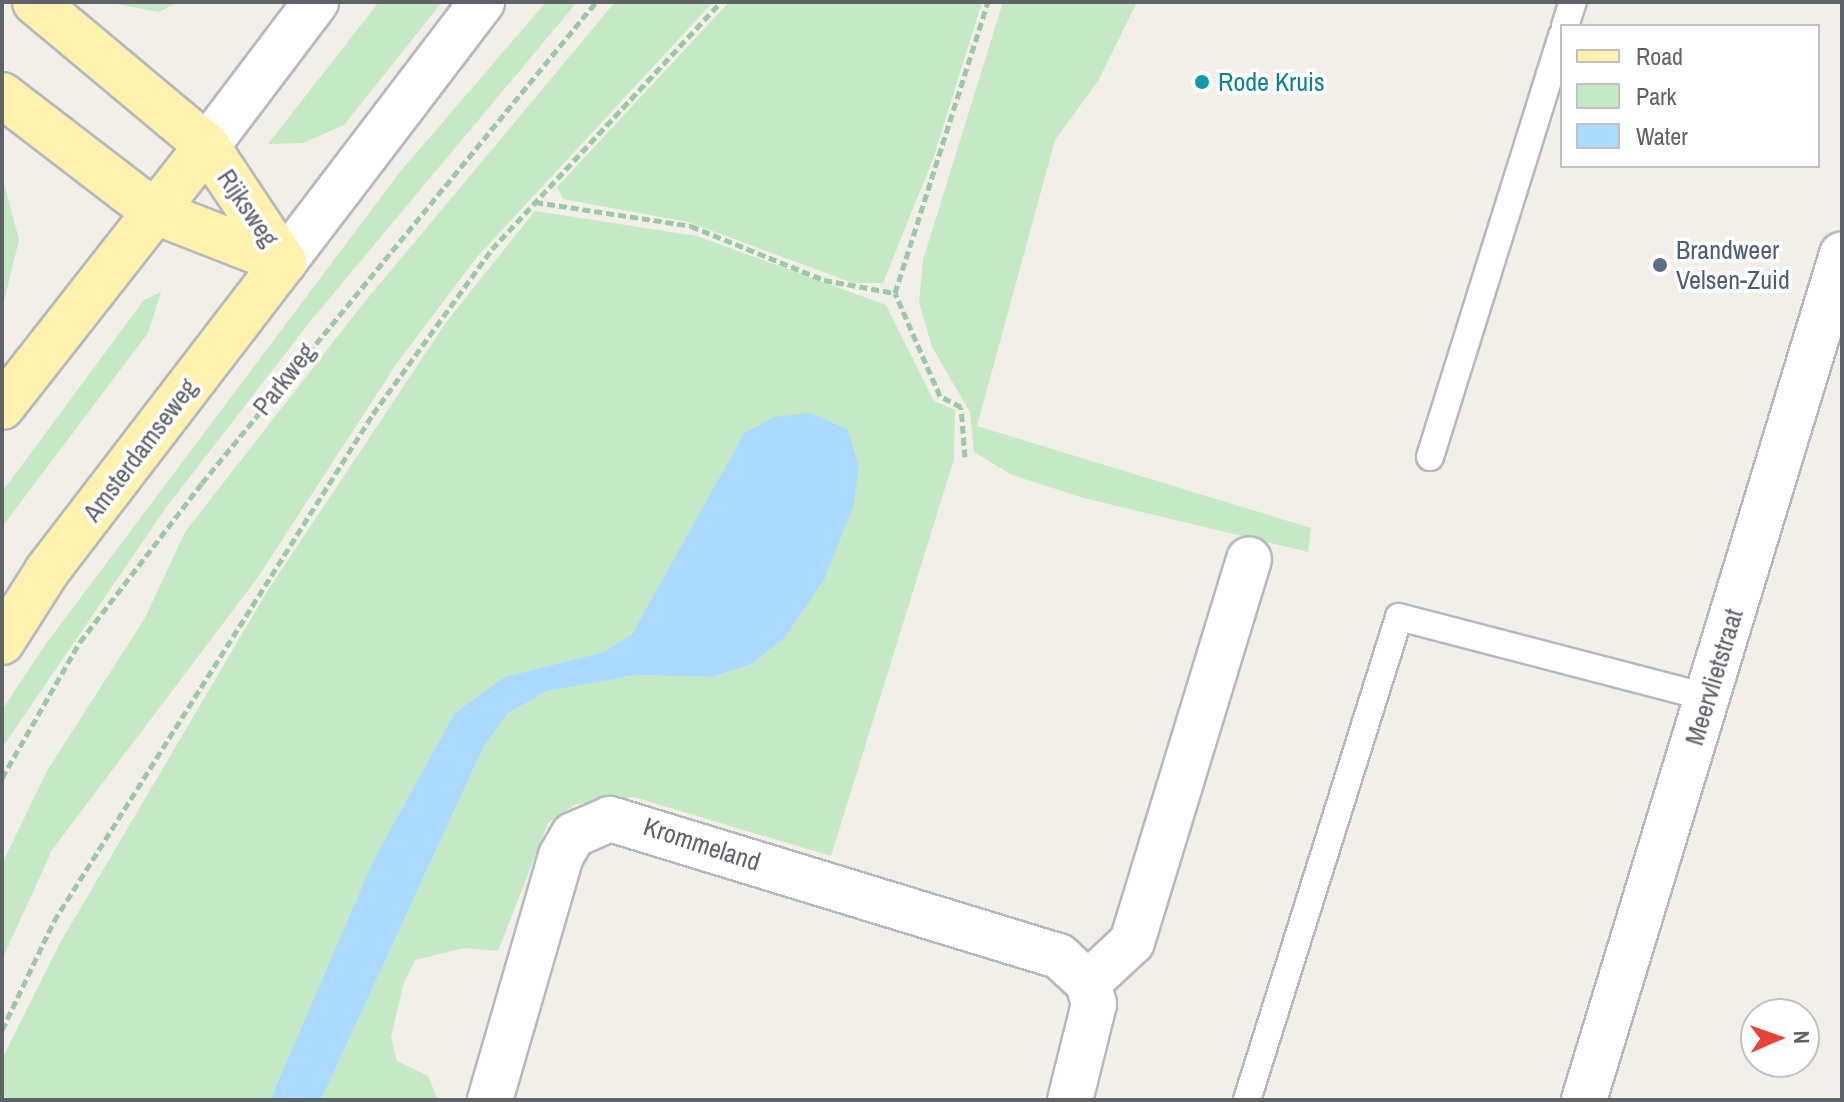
<!DOCTYPE html>
<style>
body{margin:0}
#map{position:relative;width:1844px;height:1102px;overflow:hidden;background:#f1efe8;font-family:"Archivo Narrow",sans-serif}
div>[style]{position:absolute}
.green>*{inset:0;background:#c5e8c5}
.water>*{inset:0;background:#aadaff}
.path>*{height:5px;margin-top:-2.5px;transform-origin:0;background:repeating-linear-gradient(90deg,#9cc7a9 0 8px,transparent 0 12px)}
.roads{filter:drop-shadow(2px 0 #b5b8bc) drop-shadow(-2px 0 #b5b8bc) drop-shadow(0 2px #b5b8bc) drop-shadow(0 -2px #b5b8bc)}
.service>*{height:26px;margin:-13px;padding:0 13px;transform-origin:13px;border-radius:13px;background:#fff}
.minor>*{height:44px;margin:-22px;padding:0 22px;transform-origin:22px;border-radius:22px;background:#fff}
.secondary>*{height:44px;margin:-22px;padding:0 22px;transform-origin:22px;border-radius:22px;background:#fff}
.primary>*{height:44px;margin:-22px;padding:0 22px;transform-origin:22px;border-radius:22px;background:#fff2af}
.dots>*{width:22px;height:22px;translate:-50% -50%;box-sizing:border-box;border:4px solid #fff;border-radius:50%}
span{translate:-50% -50%;white-space:nowrap;text-align:center;line-height:1.15;-webkit-text-stroke:7px #fff;paint-order:stroke}
.culture-label{font-size:26px;color:#0d838f}
.left{translate:0 -50%;text-align:left}
.street-label{font-size:26px;color:#5f6368}
.service-label{font-size:26px;color:#4e5e75}
.frame{position:absolute;inset:0;border:4px solid #5f6368;pointer-events:none}
.legend{position:absolute;left:1560px;top:24px;width:260px;height:144px;box-sizing:border-box;background:#fff;border:2px solid #bfc1c3;margin:0;padding:10px 14px;list-style:none;font-size:24px;color:#5f6368}
.legend li{display:flex;align-items:center;gap:16px;height:40px}
.legend b{width:40px;border:2px solid #bfc1c3}
.north{position:absolute;left:1740px;top:998px;width:80px;height:80px;box-sizing:border-box;background:#fff;border:2px solid #bfc1c3;border-radius:50%;rotate:88deg;font-size:22px;font-weight:700;line-height:32px;text-align:center;color:#5f6368}
.north::after{content:'';display:block;margin:auto;width:28px;height:36px;background:#ea4335;clip-path:polygon(50% 0,100% 100%,50% 72%,0 100%)}
</style>
<div id="map">
<div class="green">
<div style="clip-path:polygon(106px 2px,178px 2px,159px 12px)"></div>
<div style="clip-path:polygon(379px 2px,442px 2px,344px 125px,303px 143px,268px 144px)"></div>
<div style="clip-path:polygon(546px 2px,577px 2px,309px 323px,165px 509px,2px 748px,2px 710px,45px 645px,400px 172px)"></div>
<div style="clip-path:polygon(615px 2px,713px 2px,477px 257px,397px 363px,258px 577px,52px 850px,2px 960px,2px 864px,47px 771px,145px 618px,185px 532px,362px 305px)"></div>
<div style="clip-path:polygon(729px 2px,982px 2px,933px 159px,883px 283px,853px 283px,688px 222px,563px 199px,557px 187px)"></div>
<div style="clip-path:polygon(1003px 2px,1137px 2px,1098px 81px,1055px 140px,977px 426px,1311px 528px,1308px 552px,1084px 498px,1012px 475px,974px 452px,970px 412px,932px 347px,919px 302px,923px 260px)"></div>
<div style="clip-path:polygon(2px 176px,19px 240px,2px 309px)"></div>
<div style="clip-path:polygon(535px 211px,697px 236px,886px 305px,934px 401px,955px 410px,954px 459px,831px 856px,634px 797px,576px 804px,548px 823px,498px 951px,464px 948px,415px 960px,404px 982px,391px 1037px,397px 1061px,428px 1076px,438px 1100px,321px 1100px,483px 748px,507px 714px,547px 691px,638px 675px,712px 677px,752px 664px,785px 636px,824px 580px,744px 433px,632px 634px,604px 652px,504px 677px,454px 714px,373px 861px,270px 1100px,2px 1100px,2px 1059px,60px 943px,268px 590px,447px 321px)"></div>
<div style="clip-path:polygon(161px 292px,148px 333px,2px 527px,2px 492px,144px 300px)"></div>
</div>
<div class="water">
<div style="clip-path:polygon(810px 413px,847px 429px,859px 466px,853px 507px,824px 580px,785px 637px,752px 664px,712px 677px,638px 675px,547px 691px,507px 714px,483px 748px,321px 1100px,270px 1100px,373px 861px,454px 714px,504px 677px,604px 652px,632px 634px,744px 433px,775px 417px)"></div>
</div>
<div class="path">
<div style="left:535px;top:202px;width:158px;rotate:8.7deg"></div>
<div style="left:691px;top:226px;width:144px;rotate:22.1deg"></div>
<div style="left:824px;top:280px;width:72px;rotate:10.4deg"></div>
<div style="left:965px;top:457px;width:50px;rotate:-94.6deg"></div>
<div style="left:961px;top:407px;width:24px;rotate:-152deg"></div>
<div style="left:940px;top:396px;width:112px;rotate:-113.6deg"></div>
<div style="left:895px;top:293px;width:305px;rotate:-72.3deg"></div>
<div style="left:2px;top:778px;width:157px;rotate:-60.2deg"></div>
<div style="left:80px;top:642px;width:200px;rotate:-52.5deg"></div>
<div style="left:202px;top:483px;width:622px;rotate:-50.68deg"></div>
<div style="left:2px;top:1030px;width:121px;rotate:-64.5deg"></div>
<div style="left:54px;top:921px;width:599px;rotate:-57.82deg"></div>
<div style="left:373px;top:414px;width:203px;rotate:-54.2deg"></div>
<div style="left:492px;top:249px;width:337px;rotate:-47.2deg"></div>
</div>
<div class="roads">
<div class="service">
<div style="left:1565px;top:26px;width:25px;rotate:-72deg"></div>
<div style="left:1430px;top:457px;width:442px;rotate:-72.6deg"></div>
<div style="left:1247px;top:1100px;width:506px;rotate:-72.53deg"></div>
<div style="left:1399px;top:617px;width:318px;rotate:14.6deg"></div>
</div>
<div class="minor">
<div style="left:1088px;top:983px;width:60px;rotate:-43deg"></div>
<div style="left:1132px;top:942px;width:400px;rotate:-73deg"></div>
<div style="left:490px;top:1100px;width:254px;rotate:-73.8deg"></div>
<div style="left:561px;top:856px;width:24px;rotate:-60deg"></div>
<div style="left:573px;top:835px;width:40px;rotate:-23.4deg"></div>
<div style="left:610px;top:819px;width:469px;rotate:17deg"></div>
<div style="left:1059px;top:956px;width:40px;rotate:43deg"></div>
<div style="left:1088px;top:983px;width:22px;rotate:74deg"></div>
<div style="left:1094px;top:1004px;width:99px;rotate:104deg"></div>
<div style="left:1584px;top:1100px;width:884px;rotate:-73.04deg"></div>
</div>
<div class="secondary">
<div style="left:207px;top:146px;width:181px;rotate:-52.9deg"></div>
<div style="left:284px;top:262px;width:327px;rotate:-52.7deg"></div>
</div>
<div class="primary">
<div style="left:35px;top:2px;width:224px;rotate:39.9deg"></div>
<div style="left:207px;top:146px;width:139px;rotate:56.4deg"></div>
<div style="left:2px;top:95px;width:190px;rotate:37.5deg"></div>
<div style="left:153px;top:211px;width:141px;rotate:21.3deg"></div>
<div style="left:2px;top:407px;width:332px;rotate:-51.9deg"></div>
<div style="left:2px;top:642px;width:84px;rotate:-57.6deg"></div>
<div style="left:47px;top:571px;width:389px;rotate:-52.5deg"></div>
</div>
</div>
<div class="dots">
<div style="left:1202px;top:82px;background:#0f9aa8"></div>
<div style="left:1660px;top:265px;background:#5c6f8a"></div>
</div>
<div class="culture-label">
<span class="left" style="left:1218px;top:82px">Rode Kruis</span>
</div>
<div class="street-label">
<span style="left:248px;top:208px;rotate:56deg">Rijksweg</span>
<span style="left:284px;top:379px;rotate:-52deg">Parkweg</span>
<span style="left:140px;top:450px;rotate:-53deg">Amsterdamseweg</span>
<span style="left:1714px;top:677px;rotate:-73deg">Meervlietstraat</span>
<span style="left:702px;top:844px;rotate:18deg">Krommeland</span>
</div>
<div class="service-label">
<span class="left" style="left:1676px;top:265px">Brandweer<br>Velsen-Zuid</span>
</div>
<div class="frame"></div>
<ul class="legend">
<li><b style="height:10px;background:#fff2af"></b>Road</li>
<li><b style="height:22px;background:#c5e8c5"></b>Park</li>
<li><b style="height:22px;background:#aadaff"></b>Water</li>
</ul>
<div class="north">N</div>
</div>
